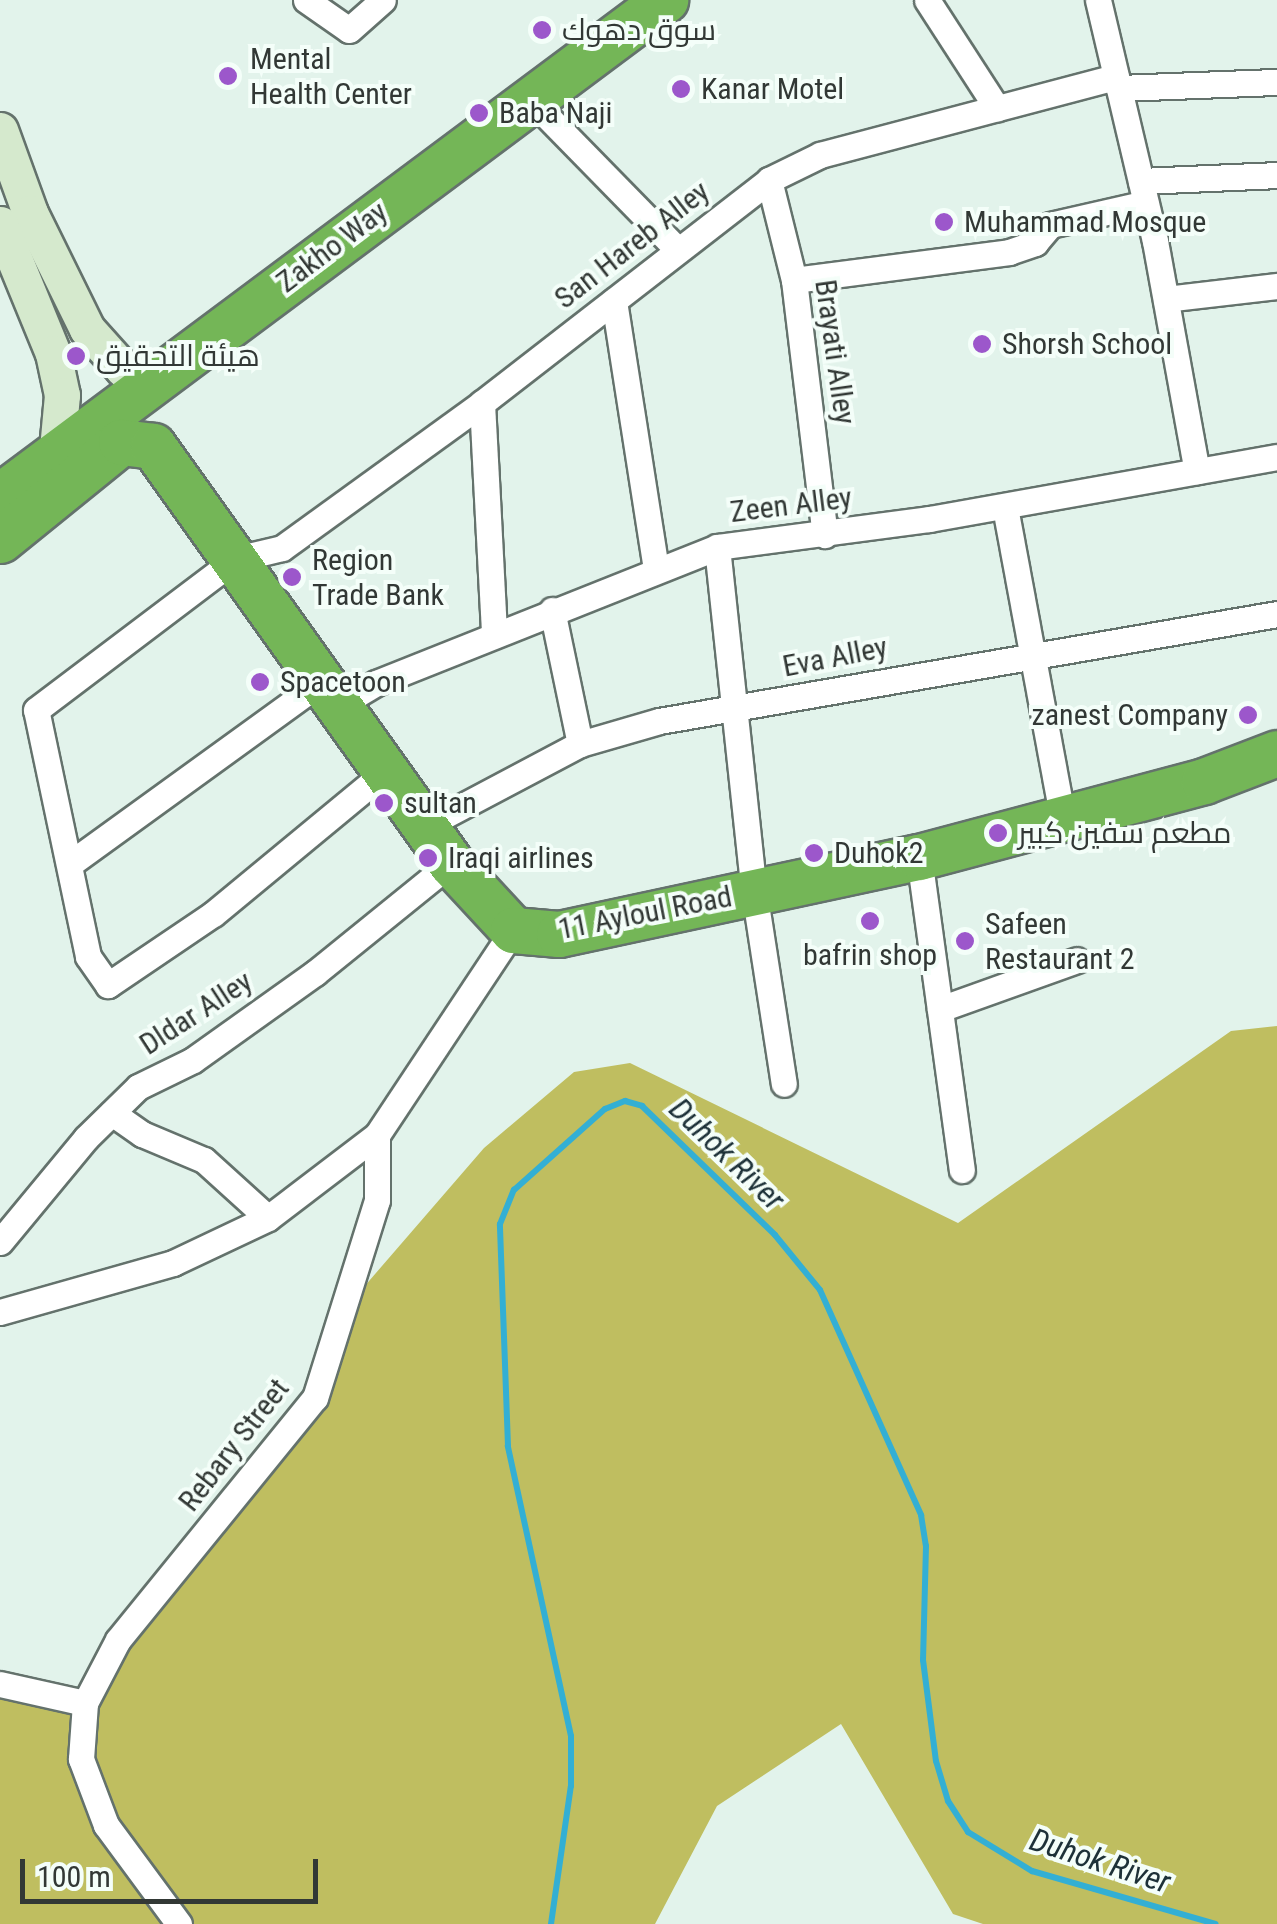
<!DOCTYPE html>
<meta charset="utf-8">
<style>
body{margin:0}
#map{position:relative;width:1277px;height:1924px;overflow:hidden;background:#e2f3eb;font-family:"Roboto Condensed",Cairo,sans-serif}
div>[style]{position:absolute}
.forest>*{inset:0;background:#bfbe60}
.stream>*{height:6px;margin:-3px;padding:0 3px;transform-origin:3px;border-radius:3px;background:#33afd4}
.roads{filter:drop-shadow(2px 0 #64726c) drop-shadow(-2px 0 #64726c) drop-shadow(0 2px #64726c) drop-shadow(0 -2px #64726c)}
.street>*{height:25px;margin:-12.5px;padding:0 12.5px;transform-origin:12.5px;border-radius:12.5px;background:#fff}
.secondary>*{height:35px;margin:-17.5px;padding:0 17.5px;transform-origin:17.5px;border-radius:17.5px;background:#d5e9cd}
.highway>*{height:45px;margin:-22.5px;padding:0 22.5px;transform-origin:22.5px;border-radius:22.5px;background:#74b657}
.dots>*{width:28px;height:28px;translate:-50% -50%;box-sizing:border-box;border:5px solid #f4fef9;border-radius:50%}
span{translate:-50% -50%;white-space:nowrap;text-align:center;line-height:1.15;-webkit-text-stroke:8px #f4fef9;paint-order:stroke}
.poi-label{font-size:30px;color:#323835}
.left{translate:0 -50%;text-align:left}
.right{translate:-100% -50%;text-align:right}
.street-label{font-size:30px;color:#323835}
.water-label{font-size:32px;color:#1d3138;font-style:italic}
.scale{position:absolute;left:20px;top:1859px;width:298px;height:45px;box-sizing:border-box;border:5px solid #323835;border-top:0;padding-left:12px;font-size:30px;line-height:35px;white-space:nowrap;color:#323835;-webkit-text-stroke:8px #f4fef9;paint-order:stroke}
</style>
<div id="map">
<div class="forest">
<div style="clip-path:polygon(1277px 1026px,1277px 1924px,983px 1924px,953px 1914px,841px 1724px,717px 1806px,655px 1924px,0 1924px,0 1684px,85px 1703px,315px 1398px,350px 1303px,484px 1148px,574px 1072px,630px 1063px,958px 1223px,1231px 1031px)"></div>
</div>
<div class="stream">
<div style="left:551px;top:1924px;width:139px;rotate:-81.8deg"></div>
<div style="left:571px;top:1786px;width:50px;rotate:-90deg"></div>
<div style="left:571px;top:1736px;width:297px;rotate:-102.3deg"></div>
<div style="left:508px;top:1446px;width:222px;rotate:-92.1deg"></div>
<div style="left:500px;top:1224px;width:37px;rotate:-68deg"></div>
<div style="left:514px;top:1190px;width:122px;rotate:-41.7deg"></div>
<div style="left:605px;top:1109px;width:22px;rotate:-22deg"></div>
<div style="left:625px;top:1101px;width:18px;rotate:16deg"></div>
<div style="left:642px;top:1106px;width:185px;rotate:44.1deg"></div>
<div style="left:775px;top:1235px;width:71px;rotate:50.7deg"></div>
<div style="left:820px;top:1290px;width:247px;rotate:65.8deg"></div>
<div style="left:921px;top:1515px;width:31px;rotate:81deg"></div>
<div style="left:926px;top:1546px;width:114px;rotate:91.5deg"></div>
<div style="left:923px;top:1660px;width:102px;rotate:82.7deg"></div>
<div style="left:936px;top:1761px;width:42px;rotate:73.3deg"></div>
<div style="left:948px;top:1801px;width:37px;rotate:57deg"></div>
<div style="left:968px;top:1832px;width:75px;rotate:31.4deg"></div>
<div style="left:1032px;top:1871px;width:191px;rotate:16.1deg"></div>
</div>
<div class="roads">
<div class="street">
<div style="left:306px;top:0;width:52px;rotate:34.9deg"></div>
<div style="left:349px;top:30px;width:45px;rotate:-41.4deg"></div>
<div style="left:927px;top:0;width:129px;rotate:57.1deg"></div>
<div style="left:1098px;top:0;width:248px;rotate:76.7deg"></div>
<div style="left:1155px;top:241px;width:234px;rotate:79.7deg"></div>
<div style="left:1119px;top:88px;width:158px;rotate:-2.2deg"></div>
<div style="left:531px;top:100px;width:209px;rotate:45.6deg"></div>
<div style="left:769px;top:180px;width:103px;rotate:76deg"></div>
<div style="left:794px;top:280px;width:257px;rotate:83.1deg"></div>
<div style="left:1141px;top:181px;width:136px;rotate:-2.5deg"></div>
<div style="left:794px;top:280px;width:217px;rotate:-7.4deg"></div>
<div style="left:1009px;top:252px;width:28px;rotate:-19deg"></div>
<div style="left:1035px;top:243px;width:23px;rotate:-50deg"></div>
<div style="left:1050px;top:225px;width:98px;rotate:-12.9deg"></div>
<div style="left:1166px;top:299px;width:112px;rotate:-6.7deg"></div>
<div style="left:614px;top:301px;width:272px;rotate:81.1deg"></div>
<div style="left:482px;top:403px;width:232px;rotate:87deg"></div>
<div style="left:1005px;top:507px;width:317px;rotate:79.5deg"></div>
<div style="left:717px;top:547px;width:346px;rotate:83.9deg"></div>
<div style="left:754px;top:891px;width:195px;rotate:81.2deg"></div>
<div style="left:552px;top:610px;width:137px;rotate:78.2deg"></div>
<div style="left:339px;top:705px;width:43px;rotate:-30.7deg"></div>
<div style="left:376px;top:683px;width:367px;rotate:-21.7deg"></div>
<div style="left:717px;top:547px;width:214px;rotate:-7.5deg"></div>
<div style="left:929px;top:519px;width:353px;rotate:-10.1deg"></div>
<div style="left:386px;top:771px;width:224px;rotate:140.4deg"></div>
<div style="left:213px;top:914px;width:127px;rotate:145.9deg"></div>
<div style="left:108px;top:985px;width:35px;rotate:-125deg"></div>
<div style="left:88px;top:956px;width:251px;rotate:-101.9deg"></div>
<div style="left:36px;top:710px;width:251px;rotate:-37.1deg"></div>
<div style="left:236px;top:559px;width:47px;rotate:-13.4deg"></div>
<div style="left:282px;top:548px;width:247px;rotate:-35.9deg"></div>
<div style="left:482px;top:403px;width:363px;rotate:-37.8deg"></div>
<div style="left:769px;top:180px;width:57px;rotate:-26.1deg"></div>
<div style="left:820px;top:155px;width:306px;rotate:-14.8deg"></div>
<div style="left:425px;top:826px;width:175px;rotate:-27.9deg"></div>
<div style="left:580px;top:744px;width:82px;rotate:-16.2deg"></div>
<div style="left:659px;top:721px;width:627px;rotate:-9.82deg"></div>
<div style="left:919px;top:857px;width:316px;rotate:82.2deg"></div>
<div style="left:71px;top:863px;width:310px;rotate:-35.9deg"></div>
<div style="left:940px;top:1009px;width:145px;rotate:-19.7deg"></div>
<div style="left:112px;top:1113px;width:37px;rotate:35deg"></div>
<div style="left:142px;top:1134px;width:67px;rotate:22.8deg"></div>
<div style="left:204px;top:1160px;width:86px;rotate:42.2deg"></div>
<div style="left:0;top:1242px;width:135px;rotate:-50.4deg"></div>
<div style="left:86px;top:1138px;width:73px;rotate:-44.4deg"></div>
<div style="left:138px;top:1087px;width:61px;rotate:-26.1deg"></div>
<div style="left:193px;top:1060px;width:150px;rotate:-35.5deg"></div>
<div style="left:315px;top:973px;width:175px;rotate:-39deg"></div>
<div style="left:0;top:1312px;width:180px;rotate:-15.8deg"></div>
<div style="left:173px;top:1263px;width:105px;rotate:-25.3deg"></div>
<div style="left:268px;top:1218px;width:137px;rotate:-37.3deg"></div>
<div style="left:0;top:1684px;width:87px;rotate:12.6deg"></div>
<div style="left:179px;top:1924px;width:123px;rotate:-126.4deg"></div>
<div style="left:106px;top:1825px;width:71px;rotate:-110.7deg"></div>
<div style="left:81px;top:1759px;width:56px;rotate:-85.9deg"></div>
<div style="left:85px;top:1703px;width:71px;rotate:-62.4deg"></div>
<div style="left:118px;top:1640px;width:312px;rotate:-50.9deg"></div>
<div style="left:315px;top:1398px;width:207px;rotate:-72.6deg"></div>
<div style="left:377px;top:1200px;width:65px;rotate:-90deg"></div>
<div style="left:377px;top:1135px;width:246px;rotate:-56.4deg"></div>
</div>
<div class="secondary">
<div style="left:0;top:130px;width:88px;rotate:70.1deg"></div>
<div style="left:30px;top:213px;width:129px;rotate:63.8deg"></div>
<div style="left:87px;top:329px;width:54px;rotate:48deg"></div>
<div style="left:123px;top:369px;width:38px;rotate:14deg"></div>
<div style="left:0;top:224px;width:139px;rotate:67.7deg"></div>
<div style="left:53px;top:353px;width:43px;rotate:77.9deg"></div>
<div style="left:62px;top:395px;width:54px;rotate:95.3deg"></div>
</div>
<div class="highway">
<div style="left:0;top:496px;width:830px;rotate:-36.72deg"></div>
<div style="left:0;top:540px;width:156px;rotate:-39deg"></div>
<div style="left:121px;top:442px;width:32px;rotate:7deg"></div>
<div style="left:153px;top:446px;width:513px;rotate:54.45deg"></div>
<div style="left:451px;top:863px;width:91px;rotate:47.2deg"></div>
<div style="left:513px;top:930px;width:46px;rotate:5deg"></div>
<div style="left:559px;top:934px;width:368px;rotate:-12.1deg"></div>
<div style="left:919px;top:857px;width:295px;rotate:-14.9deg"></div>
<div style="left:1204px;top:781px;width:78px;rotate:-21deg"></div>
</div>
</div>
<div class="dots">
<div style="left:542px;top:30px;background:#9c57cb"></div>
<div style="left:228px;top:76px;background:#9c57cb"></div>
<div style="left:681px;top:89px;background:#9c57cb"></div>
<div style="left:479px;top:113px;background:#9c57cb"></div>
<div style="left:944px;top:222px;background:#9c57cb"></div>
<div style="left:982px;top:344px;background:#9c57cb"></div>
<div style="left:76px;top:356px;background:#9c57cb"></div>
<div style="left:292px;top:577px;background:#9c57cb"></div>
<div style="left:260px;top:682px;background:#9c57cb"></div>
<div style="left:1248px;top:715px;background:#9c57cb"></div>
<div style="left:384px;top:803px;background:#9c57cb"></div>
<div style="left:998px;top:833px;background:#9c57cb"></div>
<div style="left:814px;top:853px;background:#9c57cb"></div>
<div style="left:428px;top:858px;background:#9c57cb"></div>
<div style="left:870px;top:921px;background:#9c57cb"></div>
<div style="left:965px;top:941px;background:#9c57cb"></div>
</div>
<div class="poi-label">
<span class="left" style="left:562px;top:30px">سوق دهوك</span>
<span class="left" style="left:250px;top:76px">Mental<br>Health Center</span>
<span class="left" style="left:701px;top:89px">Kanar Motel</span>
<span class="left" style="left:499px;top:113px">Baba Naji</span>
<span class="left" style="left:964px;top:222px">Muhammad Mosque</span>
<span class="left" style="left:1002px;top:344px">Shorsh School</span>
<span class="left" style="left:96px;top:356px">هيئة التحقيق</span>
<span class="left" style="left:312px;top:577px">Region<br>Trade Bank</span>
<span class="left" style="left:280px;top:682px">Spacetoon</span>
<span class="right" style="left:1228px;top:715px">zanest Company</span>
<span class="left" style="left:404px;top:803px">sultan</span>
<span class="left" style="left:1018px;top:833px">مطعم سفين كبير</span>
<span class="left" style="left:834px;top:853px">Duhok2</span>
<span class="left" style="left:448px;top:858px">Iraqi airlines</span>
<span class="left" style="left:985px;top:941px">Safeen<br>Restaurant 2</span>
<span style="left:870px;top:955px">bafrin shop</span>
</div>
<div class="street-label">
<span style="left:632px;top:245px;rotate:-38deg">San Hareb Alley</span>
<span style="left:332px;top:247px;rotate:-37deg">Zakho Way</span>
<span style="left:835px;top:352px;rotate:82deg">Brayati Alley</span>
<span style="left:791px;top:505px;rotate:-7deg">Zeen Alley</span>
<span style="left:835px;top:657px;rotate:-11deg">Eva Alley</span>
<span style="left:645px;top:913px;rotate:-11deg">11 Ayloul Road</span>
<span style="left:196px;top:1013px;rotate:-33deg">Dldar Alley</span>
<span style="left:234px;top:1445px;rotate:-52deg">Rebary Street</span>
</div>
<div class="water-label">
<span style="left:727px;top:1154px;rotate:44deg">Duhok River</span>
<span style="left:1100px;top:1861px;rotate:18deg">Duhok River</span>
</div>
<div class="scale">100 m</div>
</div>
